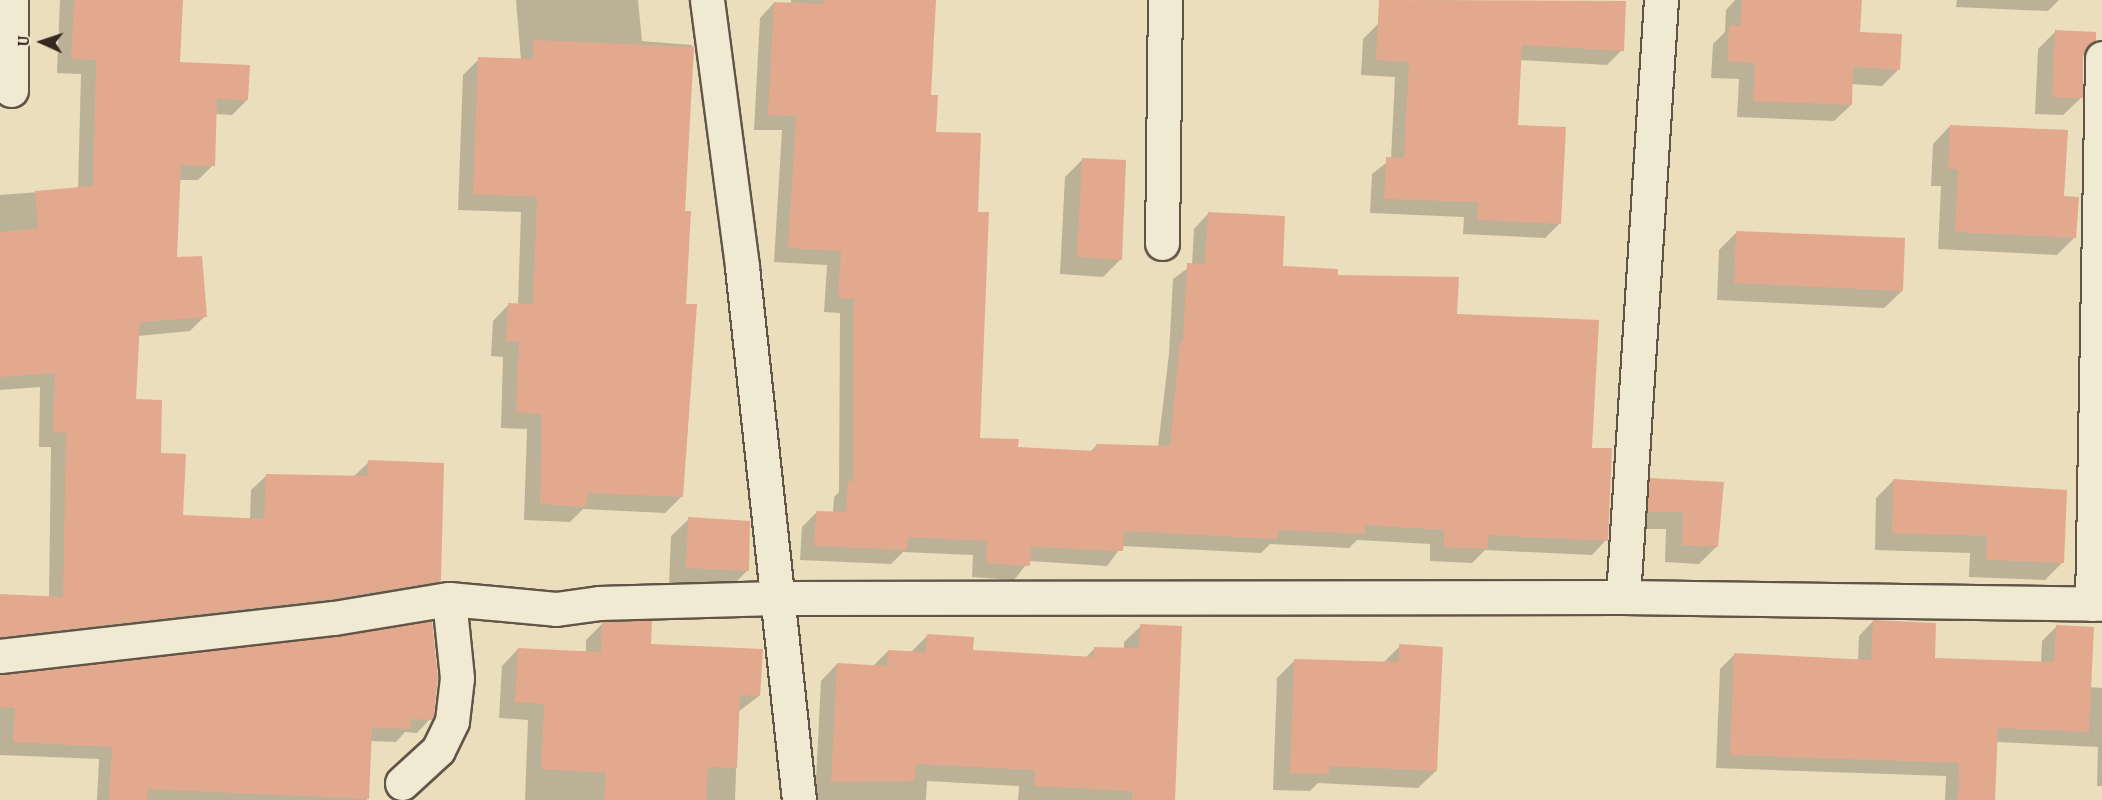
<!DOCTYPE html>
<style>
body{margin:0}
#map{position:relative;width:2102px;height:800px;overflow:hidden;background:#eadebc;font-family:Alegreya,serif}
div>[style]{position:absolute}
.shadow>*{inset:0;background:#0003}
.building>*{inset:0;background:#e2a98e}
.roads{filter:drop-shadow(2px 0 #625548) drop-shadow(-2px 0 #625548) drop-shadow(0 2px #625548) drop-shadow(0 -2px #625548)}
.minor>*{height:33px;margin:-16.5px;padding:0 16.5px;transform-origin:16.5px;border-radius:16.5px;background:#f1ead3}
span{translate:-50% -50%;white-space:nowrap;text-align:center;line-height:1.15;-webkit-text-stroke:4.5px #f1ead3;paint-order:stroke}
.north{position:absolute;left:12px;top:12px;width:60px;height:60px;-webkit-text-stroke:4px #f1ead3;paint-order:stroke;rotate:273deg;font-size:16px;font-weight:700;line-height:24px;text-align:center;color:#352721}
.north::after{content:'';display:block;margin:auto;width:21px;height:27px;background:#352721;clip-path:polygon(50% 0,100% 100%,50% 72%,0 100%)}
</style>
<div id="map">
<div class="shadow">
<div style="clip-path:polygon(60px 0,182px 0,178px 63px,247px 100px,232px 115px,215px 114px,213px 165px,198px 180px,179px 180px,175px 259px,205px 316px,190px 331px,138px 336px,135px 400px,181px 517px,250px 520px,251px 490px,267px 475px,353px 477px,369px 462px,440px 581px,425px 596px,0 649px,0 595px,49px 598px,51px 447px,39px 447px,40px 387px,0 390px,0 195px,78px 189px,81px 74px,57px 73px)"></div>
<div style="clip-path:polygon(516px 0,638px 0,642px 41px,692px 45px,683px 212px,681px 497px,665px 513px,583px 509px,570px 522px,524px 520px,527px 429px,501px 428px,503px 357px,491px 356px,493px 321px,509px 304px,518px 305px,521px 212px,458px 210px,463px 75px,479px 59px,521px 60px)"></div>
<div style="clip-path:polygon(791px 0,935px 0,930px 97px,935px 133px,977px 213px,978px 440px,1017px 448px,1090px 452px,1096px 446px,1158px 447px,1169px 354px,1173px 279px,1192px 265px,1194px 229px,1208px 214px,1281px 267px,1336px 277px,1456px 315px,1591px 449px,1606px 540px,1592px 555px,1485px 550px,1472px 563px,1430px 561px,1430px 544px,1357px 540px,1349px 548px,1270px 544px,1261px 553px,1122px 546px,1107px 566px,1029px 561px,1014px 580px,972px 577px,973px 555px,903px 552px,891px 564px,800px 560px,802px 527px,816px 513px,833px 513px,834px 497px,839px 492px,840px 313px,824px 312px,827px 265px,774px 262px,782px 130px,754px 130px,760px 18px,774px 3px,791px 4px)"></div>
<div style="clip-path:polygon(1422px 0,1624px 3px,1622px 50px,1607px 65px,1519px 60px,1516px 126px,1560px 223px,1545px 238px,1463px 234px,1464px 217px,1370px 213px,1372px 174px,1391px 159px,1395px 77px,1361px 75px,1363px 39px,1378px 24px,1421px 26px)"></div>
<div style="clip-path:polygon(1735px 0,1861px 0,1859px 33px,1899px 69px,1882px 86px,1851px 84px,1851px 105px,1834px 121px,1737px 117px,1739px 79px,1711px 78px,1713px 44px,1725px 32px,1726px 10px)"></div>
<div style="clip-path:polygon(1957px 0,2059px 0,2048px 11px,1956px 7px)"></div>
<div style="clip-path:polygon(2056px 31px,2094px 40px,2082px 57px,2081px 98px,2063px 115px,2035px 114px,2038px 49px)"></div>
<div style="clip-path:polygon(1950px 126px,2062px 198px,2075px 237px,2057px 255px,1938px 249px,1941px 186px,1931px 186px,1933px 144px)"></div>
<div style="clip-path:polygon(1083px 159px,1121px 259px,1103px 277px,1060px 274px,1065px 177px)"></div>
<div style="clip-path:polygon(1737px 232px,1902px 291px,1884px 308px,1717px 300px,1719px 250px)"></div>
<div style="clip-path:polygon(1650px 479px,1723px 483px,1717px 546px,1699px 564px,1665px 562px,1666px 529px,1630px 529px,1632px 497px)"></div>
<div style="clip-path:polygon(1893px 481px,2062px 563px,2045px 580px,1969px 577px,1970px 553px,1875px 550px,1876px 498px)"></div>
<div style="clip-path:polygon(689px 519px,748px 570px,730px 588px,669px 585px,671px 536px)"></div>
<div style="clip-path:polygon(1873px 621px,1934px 659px,2041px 663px,2042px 641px,2057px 626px,2089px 687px,2102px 688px,2102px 786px,2097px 786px,2098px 747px,1996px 742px,1993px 800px,1945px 800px,1946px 776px,1716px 768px,1720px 669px,1735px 654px,1858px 661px,1859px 636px)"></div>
<div style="clip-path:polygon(603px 623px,759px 696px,738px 712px,735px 800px,525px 800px,528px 720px,499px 718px,502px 666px,518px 649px,586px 653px,586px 640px)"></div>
<div style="clip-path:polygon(1141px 626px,1173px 800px,1018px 800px,1019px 786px,927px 781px,926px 800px,815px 800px,821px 681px,837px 664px,873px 666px,888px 651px,911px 652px,927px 636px,972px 652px,1085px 658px,1095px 648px,1124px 649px,1124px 642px)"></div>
<div style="clip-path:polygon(1400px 646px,1436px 771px,1418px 788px,1318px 783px,1310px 791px,1273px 790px,1277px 678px,1295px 660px,1383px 663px)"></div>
<div style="clip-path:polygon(0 676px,430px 719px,417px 733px,405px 732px,396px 742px,370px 741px,367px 800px,97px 800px,99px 759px,0 755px)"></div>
</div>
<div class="building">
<div style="clip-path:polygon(74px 0,183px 0,180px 62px,250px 65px,248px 100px,217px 99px,215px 166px,181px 165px,177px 257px,202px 256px,207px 317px,140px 322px,136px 399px,162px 400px,161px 453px,186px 454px,183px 515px,264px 519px,266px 474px,367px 476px,368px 460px,444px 463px,441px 581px,331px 599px,0 637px,0 594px,63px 597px,66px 433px,53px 432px,55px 373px,0 377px,0 232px,38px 228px,35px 191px,93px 186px,96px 60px,71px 59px)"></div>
<div style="clip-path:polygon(823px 0,936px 0,931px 95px,938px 95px,936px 132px,981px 133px,978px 212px,989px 212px,980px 438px,1019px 439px,1018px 447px,1095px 451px,1096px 444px,1170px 446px,1180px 341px,1183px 341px,1187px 263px,1205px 264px,1208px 212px,1285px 216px,1283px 266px,1338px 269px,1338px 275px,1459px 277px,1457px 314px,1599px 320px,1592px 448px,1612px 448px,1608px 541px,1488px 535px,1488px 549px,1444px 547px,1444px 530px,1365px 525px,1365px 534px,1278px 530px,1278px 539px,1124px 531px,1123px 551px,1031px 547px,1030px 566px,986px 563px,987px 541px,908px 537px,907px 550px,814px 546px,816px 511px,846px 512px,848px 481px,853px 481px,854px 299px,838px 298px,841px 251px,788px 248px,796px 116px,768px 115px,774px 2px,823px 4px)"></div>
<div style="clip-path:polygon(1379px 0,1626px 1px,1624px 51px,1522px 45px,1518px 125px,1566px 127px,1561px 224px,1477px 220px,1478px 202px,1384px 199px,1386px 157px,1404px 158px,1409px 62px,1376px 60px)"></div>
<div style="clip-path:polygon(1742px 0,1862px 0,1860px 32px,1902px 34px,1900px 70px,1853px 67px,1852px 105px,1753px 101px,1755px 63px,1727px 61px,1729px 26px,1740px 26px)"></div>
<div style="clip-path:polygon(2055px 30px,2096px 32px,2096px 41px,2086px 48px,2083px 57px,2083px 98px,2052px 97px)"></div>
<div style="clip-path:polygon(534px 40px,694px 47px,685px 211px,691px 211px,686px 304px,697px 304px,683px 497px,588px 493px,587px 507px,540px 504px,542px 414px,516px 412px,519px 341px,506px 341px,508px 303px,533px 304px,537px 197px,473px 194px,478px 57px,533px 59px)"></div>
<div style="clip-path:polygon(1950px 125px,2068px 130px,2064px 196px,2079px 197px,2076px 238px,1955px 232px,1958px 169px,1948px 169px)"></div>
<div style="clip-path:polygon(1082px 158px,1126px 160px,1122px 260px,1077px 257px)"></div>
<div style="clip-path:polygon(1736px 231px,1905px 238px,1903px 291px,1734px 283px)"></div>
<div style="clip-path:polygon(1649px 478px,1724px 482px,1718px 547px,1682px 545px,1683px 512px,1647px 512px)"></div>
<div style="clip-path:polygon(1893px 479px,2067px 490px,2064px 563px,1986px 560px,1987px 536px,1892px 533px)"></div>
<div style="clip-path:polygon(688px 517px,750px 521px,749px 571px,686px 568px)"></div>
<div style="clip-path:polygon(652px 620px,651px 644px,763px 649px,760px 696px,740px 695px,737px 768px,708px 767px,706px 800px,604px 800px,606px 773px,541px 769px,544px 704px,515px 702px,518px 648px,601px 652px,602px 622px)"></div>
<div style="clip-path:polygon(1873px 620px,1936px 623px,1935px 658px,2054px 662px,2056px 625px,2094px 627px,2089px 732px,1998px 728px,1995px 800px,1958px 800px,1959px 763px,1730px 755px,1734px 653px,1871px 660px)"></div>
<div style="clip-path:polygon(432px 621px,438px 678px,434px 716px,432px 720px,411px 719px,411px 729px,372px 728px,369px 799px,148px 789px,147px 800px,109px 800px,112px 747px,13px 742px,15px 708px,0 707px,0 674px,336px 637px)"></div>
<div style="clip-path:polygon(1140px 624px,1182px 626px,1175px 800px,1132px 800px,1132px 791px,1034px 786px,1035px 770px,916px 764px,915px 781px,831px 782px,837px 663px,887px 666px,888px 650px,926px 652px,927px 634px,974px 637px,973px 650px,1094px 657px,1094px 647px,1139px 648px)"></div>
<div style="clip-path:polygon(1399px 644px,1443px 647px,1437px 771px,1330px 766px,1329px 774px,1290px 773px,1294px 659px,1399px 662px)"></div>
</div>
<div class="roads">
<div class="minor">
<div style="left:707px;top:0;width:269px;rotate:82.5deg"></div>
<div style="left:742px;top:267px;width:536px;rotate:83.9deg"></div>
<div style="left:11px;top:90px;width:90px;rotate:-90deg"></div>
<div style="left:1162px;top:243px;width:243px;rotate:-89.3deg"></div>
<div style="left:1623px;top:597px;width:598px;rotate:-86.36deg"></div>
<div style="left:2092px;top:604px;width:546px;rotate:-88.95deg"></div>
<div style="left:0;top:656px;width:336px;rotate:-6.5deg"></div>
<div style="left:334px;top:618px;width:117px;rotate:-9.4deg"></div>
<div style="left:449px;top:599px;width:107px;rotate:5.3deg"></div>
<div style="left:556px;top:609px;width:43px;rotate:-7.9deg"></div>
<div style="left:599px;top:603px;width:177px;rotate:-1.6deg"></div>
<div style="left:776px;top:598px;width:847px;rotate:-0.07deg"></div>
<div style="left:1623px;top:597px;width:479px;rotate:0.8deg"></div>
<div style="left:402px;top:783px;width:49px;rotate:-42.5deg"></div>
<div style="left:438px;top:750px;width:32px;rotate:-64deg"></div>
<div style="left:452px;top:721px;width:43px;rotate:-83.4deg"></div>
<div style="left:457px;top:678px;width:79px;rotate:-95.8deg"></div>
</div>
</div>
<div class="north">U</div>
</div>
